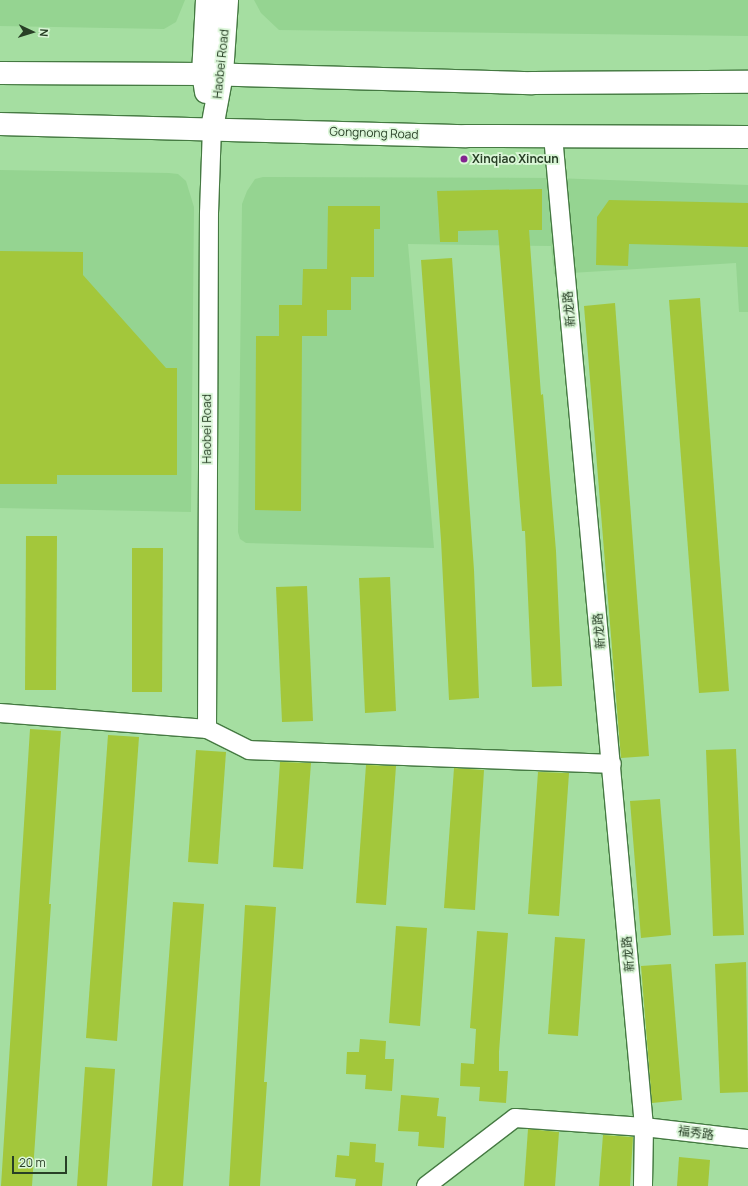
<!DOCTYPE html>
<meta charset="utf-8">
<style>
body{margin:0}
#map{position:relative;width:748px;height:1186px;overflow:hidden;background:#a5dea1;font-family:Manrope,"Noto Sans SC",sans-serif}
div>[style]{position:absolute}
.built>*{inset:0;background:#95d491}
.building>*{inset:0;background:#a3c73b}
.roads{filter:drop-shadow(1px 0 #457a42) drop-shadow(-1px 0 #457a42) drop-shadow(0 1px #457a42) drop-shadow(0 -1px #457a42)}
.street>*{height:18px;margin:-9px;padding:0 9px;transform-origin:9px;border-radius:9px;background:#fff}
.secondary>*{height:22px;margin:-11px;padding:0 11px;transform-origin:11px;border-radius:11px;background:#fff}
.primary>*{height:22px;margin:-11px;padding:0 11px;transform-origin:11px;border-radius:11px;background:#fff}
.dots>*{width:11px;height:11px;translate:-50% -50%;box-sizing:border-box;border:2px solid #daf6d7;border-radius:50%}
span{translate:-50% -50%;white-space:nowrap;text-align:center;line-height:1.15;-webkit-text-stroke:3.5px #daf6d7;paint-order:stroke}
.street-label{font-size:12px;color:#283f26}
.poi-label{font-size:12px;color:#283f26;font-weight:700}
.left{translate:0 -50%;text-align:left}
.north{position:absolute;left:12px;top:12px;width:40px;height:40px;-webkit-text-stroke:3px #daf6d7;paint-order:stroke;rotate:94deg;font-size:11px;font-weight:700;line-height:16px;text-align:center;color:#283f26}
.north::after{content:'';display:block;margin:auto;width:14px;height:18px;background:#283f26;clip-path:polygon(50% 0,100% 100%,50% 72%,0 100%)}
.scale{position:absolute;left:12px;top:1156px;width:55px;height:18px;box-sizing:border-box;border:2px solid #283f26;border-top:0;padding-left:5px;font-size:12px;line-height:14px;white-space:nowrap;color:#283f26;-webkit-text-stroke:3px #daf6d7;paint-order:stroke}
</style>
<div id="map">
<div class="built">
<div style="clip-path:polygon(0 0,185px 0,176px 22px,164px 29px,0 26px)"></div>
<div style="clip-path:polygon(254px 0,748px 0,748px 36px,279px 30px,261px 13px)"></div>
<div style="clip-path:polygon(0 170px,169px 173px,178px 174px,186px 181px,194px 207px,191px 512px,0 508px)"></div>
<div style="clip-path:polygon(263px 177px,554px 178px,748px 185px,748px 312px,739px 312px,736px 263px,554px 274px,551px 246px,408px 244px,434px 548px,246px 543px,240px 539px,238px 532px,242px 204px,247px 191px,255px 179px)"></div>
</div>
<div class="building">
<div style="clip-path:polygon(542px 189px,542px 230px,529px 230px,541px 395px,543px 394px,556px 551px,562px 686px,532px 687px,525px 531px,522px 531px,498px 230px,458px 231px,458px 242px,440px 242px,437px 191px)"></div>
<div style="clip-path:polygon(609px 200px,748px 203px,748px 247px,629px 244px,628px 266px,596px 265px,597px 217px)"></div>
<div style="clip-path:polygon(328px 206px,380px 206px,380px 229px,374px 229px,374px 277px,351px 277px,351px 310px,327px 310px,327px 336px,302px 336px,301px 511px,255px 510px,256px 336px,279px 336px,279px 305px,302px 305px,303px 269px,327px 269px)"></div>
<div style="clip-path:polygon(0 251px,83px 252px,83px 275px,166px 368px,177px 368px,177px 475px,57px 475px,57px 484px,0 484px)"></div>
<div style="clip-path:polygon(452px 258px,474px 570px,479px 698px,449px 700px,441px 540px,421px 260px)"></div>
<div style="clip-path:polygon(700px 298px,729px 691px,699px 693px,669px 300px)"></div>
<div style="clip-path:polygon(615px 303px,649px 756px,621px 758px,584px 306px)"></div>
<div style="clip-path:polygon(26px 536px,57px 536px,56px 690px,25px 690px)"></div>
<div style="clip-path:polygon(132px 548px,163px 548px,162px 692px,132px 692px)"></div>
<div style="clip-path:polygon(390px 577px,396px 711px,365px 713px,359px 578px)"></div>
<div style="clip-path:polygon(307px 586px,313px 721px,282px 722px,276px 587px)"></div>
<div style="clip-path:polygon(30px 729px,61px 731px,49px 904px,51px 904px,32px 1186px,1px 1186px)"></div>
<div style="clip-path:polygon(108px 735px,139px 737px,117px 1041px,86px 1038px)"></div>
<div style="clip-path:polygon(736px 749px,744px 935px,713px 936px,706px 750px)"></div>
<div style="clip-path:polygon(196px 750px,226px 752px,218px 864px,188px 862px)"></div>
<div style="clip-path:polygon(280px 762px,311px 763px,303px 869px,273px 867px)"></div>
<div style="clip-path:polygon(366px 765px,396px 766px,386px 905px,356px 903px)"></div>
<div style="clip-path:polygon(454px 768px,484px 770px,475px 910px,444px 908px)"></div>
<div style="clip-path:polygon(538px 772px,569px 773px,559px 916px,528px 914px)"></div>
<div style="clip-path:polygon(660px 799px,671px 935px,641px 938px,630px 801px)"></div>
<div style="clip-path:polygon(173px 902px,204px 904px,193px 1050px,183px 1186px,152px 1186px)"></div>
<div style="clip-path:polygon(245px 905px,276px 907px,264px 1082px,267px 1082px,260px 1186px,229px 1186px)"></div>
<div style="clip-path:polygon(396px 926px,427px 928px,420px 1026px,389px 1023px)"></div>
<div style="clip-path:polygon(477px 931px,508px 933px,499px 1052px,499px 1071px,508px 1071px,506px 1103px,479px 1101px,480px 1087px,460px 1086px,461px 1063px,474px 1064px,476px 1029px,470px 1028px)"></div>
<div style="clip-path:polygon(555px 937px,585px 939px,578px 1036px,548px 1034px)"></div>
<div style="clip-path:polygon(746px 962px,748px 1092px,720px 1093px,715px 964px)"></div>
<div style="clip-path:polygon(671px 964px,682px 1100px,652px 1103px,641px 966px)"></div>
<div style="clip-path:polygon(360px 1039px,386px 1041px,385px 1059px,394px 1059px,392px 1091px,365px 1089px,366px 1075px,346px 1074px,347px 1052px,359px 1052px)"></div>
<div style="clip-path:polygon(85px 1067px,115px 1069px,107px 1186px,77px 1186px)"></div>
<div style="clip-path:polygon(401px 1095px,439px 1098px,437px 1116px,446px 1117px,444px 1148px,418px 1146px,419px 1132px,398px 1131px)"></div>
<div style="clip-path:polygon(528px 1129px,559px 1132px,555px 1186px,524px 1186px)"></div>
<div style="clip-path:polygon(603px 1135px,633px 1137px,630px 1186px,599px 1186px)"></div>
<div style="clip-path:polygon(350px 1142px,376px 1144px,375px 1162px,384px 1163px,382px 1186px,355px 1186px,356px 1179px,335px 1177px,337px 1155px,349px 1156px)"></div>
<div style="clip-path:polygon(679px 1157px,710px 1160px,708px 1186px,677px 1186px)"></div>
</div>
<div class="roads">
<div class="street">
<div style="left:553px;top:136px;width:995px;rotate:84.75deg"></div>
<div style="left:644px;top:1127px;width:59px;rotate:91deg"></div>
<div style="left:0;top:713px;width:208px;rotate:4.4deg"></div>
<div style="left:207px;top:729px;width:47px;rotate:26.6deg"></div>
<div style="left:249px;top:750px;width:363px;rotate:2.2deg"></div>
<div style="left:207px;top:729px;width:516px;rotate:-89.78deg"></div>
<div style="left:209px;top:213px;width:85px;rotate:-88deg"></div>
<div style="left:426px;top:1186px;width:112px;rotate:-37.4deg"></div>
<div style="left:515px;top:1118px;width:129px;rotate:4deg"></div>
<div style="left:644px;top:1127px;width:105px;rotate:6.6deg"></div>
</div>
<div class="secondary">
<div style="left:206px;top:92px;width:18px;rotate:-99deg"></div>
<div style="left:203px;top:74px;width:74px;rotate:-86.9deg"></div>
<div style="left:212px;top:128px;width:55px;rotate:-79.5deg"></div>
<div style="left:222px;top:74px;width:74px;rotate:-86.1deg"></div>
</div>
<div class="primary">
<div style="left:0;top:73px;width:203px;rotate:0.3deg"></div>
<div style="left:203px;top:74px;width:329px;rotate:1.6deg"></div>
<div style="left:532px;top:83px;width:216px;rotate:-0.3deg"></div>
<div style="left:0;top:124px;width:466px;rotate:1.5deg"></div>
<div style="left:466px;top:136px;width:282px;rotate:0.2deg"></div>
</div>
</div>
<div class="dots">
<div style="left:464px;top:159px;background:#83248f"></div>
</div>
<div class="street-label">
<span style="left:221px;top:64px;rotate:-84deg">Haobei Road</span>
<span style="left:374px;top:133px;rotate:2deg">Gongnong Road</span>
<span style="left:569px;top:309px;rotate:-95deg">新龙路</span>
<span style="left:207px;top:429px;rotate:-90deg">Haobei Road</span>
<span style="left:599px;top:631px;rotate:-95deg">新龙路</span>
<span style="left:628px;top:954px;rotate:-95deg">新龙路</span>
<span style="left:696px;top:1133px;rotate:7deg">福秀路</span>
</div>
<div class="poi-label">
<span class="left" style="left:472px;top:159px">Xinqiao Xincun</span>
</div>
<div class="north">N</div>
<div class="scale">20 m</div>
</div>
